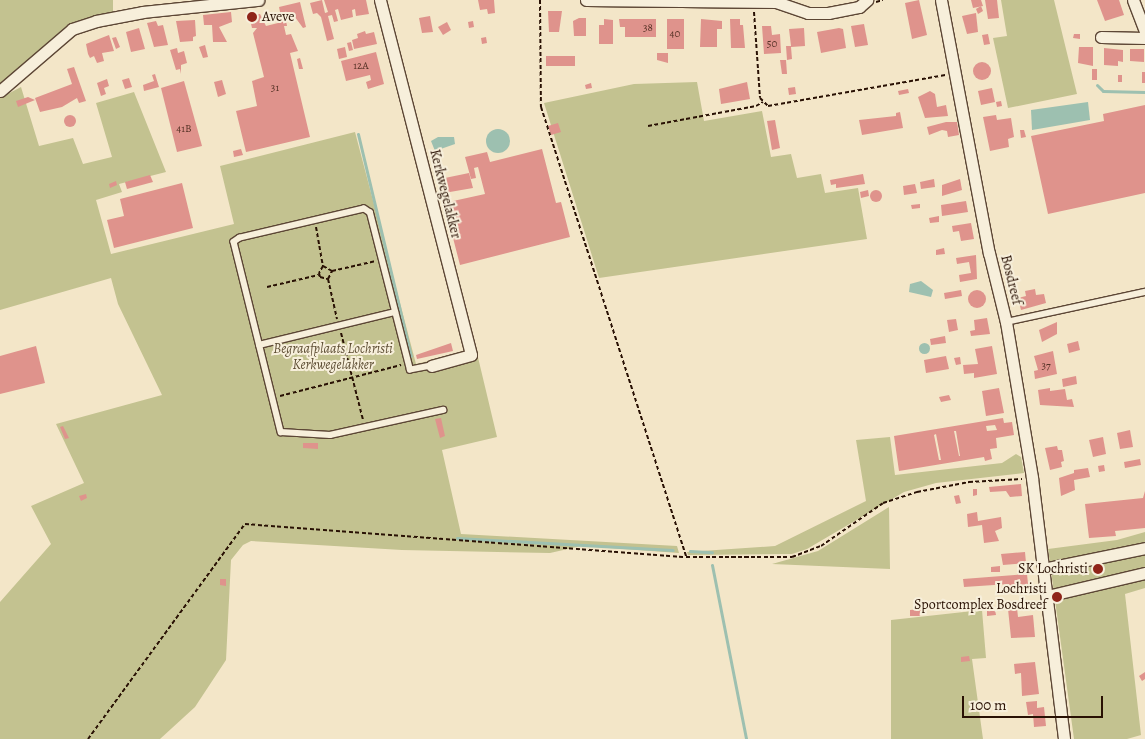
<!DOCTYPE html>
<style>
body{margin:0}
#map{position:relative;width:1145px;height:739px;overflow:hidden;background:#f3e6c8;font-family:Alegreya,serif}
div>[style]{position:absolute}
.green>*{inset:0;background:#c3c290}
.water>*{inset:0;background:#9dc0b0}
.round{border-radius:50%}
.stream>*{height:3px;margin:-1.5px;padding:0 1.5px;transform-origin:1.5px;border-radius:1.5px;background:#9dc0b0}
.building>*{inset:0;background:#df938c}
.path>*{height:2px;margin-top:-1px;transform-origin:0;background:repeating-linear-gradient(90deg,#291104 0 4px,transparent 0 6.5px)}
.roads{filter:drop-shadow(1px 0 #5c4635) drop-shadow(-1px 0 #5c4635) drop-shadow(0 1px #5c4635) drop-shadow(0 -1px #5c4635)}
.lane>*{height:5.5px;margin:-2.75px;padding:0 2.75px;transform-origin:2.75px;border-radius:2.75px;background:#f7efdb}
.street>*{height:11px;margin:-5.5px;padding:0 5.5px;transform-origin:5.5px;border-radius:5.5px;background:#f7efdb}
.dots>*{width:14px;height:14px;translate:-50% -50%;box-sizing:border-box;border:2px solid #f7efdb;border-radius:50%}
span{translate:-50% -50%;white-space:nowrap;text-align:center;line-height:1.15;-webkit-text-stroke:4px #f7efdb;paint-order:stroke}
.number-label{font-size:11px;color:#563226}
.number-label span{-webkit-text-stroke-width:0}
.poi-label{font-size:14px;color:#291104}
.left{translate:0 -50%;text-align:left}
.right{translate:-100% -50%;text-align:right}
.street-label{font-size:14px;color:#291104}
.park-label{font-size:14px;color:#5f4f35;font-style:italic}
.scale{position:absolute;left:962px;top:696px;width:141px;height:22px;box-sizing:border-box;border:2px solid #291104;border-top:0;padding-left:6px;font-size:15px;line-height:18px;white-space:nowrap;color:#291104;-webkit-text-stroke:4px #f7efdb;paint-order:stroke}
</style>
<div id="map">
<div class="green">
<div style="clip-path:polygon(0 0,113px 0,113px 12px,73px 23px,0 86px)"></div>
<div style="clip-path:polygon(1001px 0,1054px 0,1077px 94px,1008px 108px,993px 38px,1007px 36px)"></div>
<div style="clip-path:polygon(697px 82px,704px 121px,762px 111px,771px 157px,791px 154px,797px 178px,821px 174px,825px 193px,858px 188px,867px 239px,599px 278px,544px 103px,634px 84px)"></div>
<div style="clip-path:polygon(21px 87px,39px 146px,73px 138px,83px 164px,112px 157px,96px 103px,134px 92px,166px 172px,119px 184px,122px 192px,96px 200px,111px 254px,234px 224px,220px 166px,355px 132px,416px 364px,476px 349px,497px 437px,442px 450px,461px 534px,677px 546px,679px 553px,581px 546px,550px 553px,402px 550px,251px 541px,243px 545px,231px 560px,226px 660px,195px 707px,160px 739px,0 739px,0 602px,51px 544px,31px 506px,84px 483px,56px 424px,162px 395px,118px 304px,111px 278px,0 310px,0 98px)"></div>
<div style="clip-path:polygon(890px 437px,895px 475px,1002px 463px,1016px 454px,1021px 457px,1024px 473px,936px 483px,904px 492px,807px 549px,792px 554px,688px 555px,687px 552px,775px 546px,866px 501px,856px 440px)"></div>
<div style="clip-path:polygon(889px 507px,890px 569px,772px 564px,818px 551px)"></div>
<div style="clip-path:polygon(1145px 532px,1145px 588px,1125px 594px,1141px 735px,1127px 739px,1074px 739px,1048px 549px,1117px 540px)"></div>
<div style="clip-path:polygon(982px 610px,986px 658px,972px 659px,983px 739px,891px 739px,891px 620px)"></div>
</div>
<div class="water">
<div style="clip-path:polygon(1088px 102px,1090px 120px,1032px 130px,1031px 110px)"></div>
<div class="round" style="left:486px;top:129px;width:24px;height:24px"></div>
<div style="clip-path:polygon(438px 137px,454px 137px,455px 144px,435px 151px,431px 141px)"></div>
<div style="clip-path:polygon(921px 281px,933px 290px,931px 297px,909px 292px,910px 284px)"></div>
<div class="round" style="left:918.5px;top:342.5px;width:11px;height:11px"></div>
</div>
<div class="stream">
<div style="left:1097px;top:85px;width:8px;rotate:45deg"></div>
<div style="left:1103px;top:91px;width:42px;rotate:1.4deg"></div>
<div style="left:358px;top:134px;width:228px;rotate:76.6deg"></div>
<div style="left:457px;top:538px;width:216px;rotate:3.2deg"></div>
<div style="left:690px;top:551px;width:22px;rotate:3deg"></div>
<div style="left:712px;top:565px;width:177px;rotate:78.9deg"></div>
</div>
<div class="building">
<div style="clip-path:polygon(322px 0,325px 13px,328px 12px,324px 0,366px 0,369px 14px,356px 16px,355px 9px,352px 10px,353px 17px,341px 20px,338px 9px,335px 10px,338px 21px,334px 22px,332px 15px,328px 16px,334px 39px,327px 41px,321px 17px,317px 13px,313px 14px,310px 3px)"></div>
<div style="clip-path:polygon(478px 0,494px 0,495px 13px,488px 14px,487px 9px,480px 10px)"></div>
<div style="clip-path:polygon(919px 0,927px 35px,912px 39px,905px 3px)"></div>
<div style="clip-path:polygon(971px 0,981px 0,983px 6px,973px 8px)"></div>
<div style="clip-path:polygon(985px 0,997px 0,999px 18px,988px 19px)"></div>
<div style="clip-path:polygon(1097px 0,1119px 0,1124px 15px,1105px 21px)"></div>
<div style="clip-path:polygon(300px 2px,306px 27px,303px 28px,295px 17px,286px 20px,287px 26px,284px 26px,286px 35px,291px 34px,298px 51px,290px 53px,310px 137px,246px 152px,236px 111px,257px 106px,252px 81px,264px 77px,253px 33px,257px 28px,252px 28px,249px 15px,260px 14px,266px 26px,282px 22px,279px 7px)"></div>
<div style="clip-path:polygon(981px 6px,983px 11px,978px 14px,976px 9px)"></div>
<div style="clip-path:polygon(548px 11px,562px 11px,559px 32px,549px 32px)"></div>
<div style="clip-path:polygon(231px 12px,232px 22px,219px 27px,227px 42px,213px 42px,212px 25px,204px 25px,203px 15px)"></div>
<div style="clip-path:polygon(976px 13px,978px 32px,967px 34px,962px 16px)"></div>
<div style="clip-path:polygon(430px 16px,433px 32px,422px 33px,419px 18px)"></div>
<div style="clip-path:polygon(579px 18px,586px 18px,586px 36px,574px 36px,573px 21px)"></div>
<div style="clip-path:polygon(604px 19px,613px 20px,613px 44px,599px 44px,599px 25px,604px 25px)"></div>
<div style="clip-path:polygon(619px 19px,656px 19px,656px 37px,625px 37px,625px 27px,620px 27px)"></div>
<div style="clip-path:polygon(667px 19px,684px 19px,684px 49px,667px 49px)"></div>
<div style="clip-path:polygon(701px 19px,722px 21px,722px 29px,717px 29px,717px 47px,700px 47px)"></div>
<div style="clip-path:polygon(730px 19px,740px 19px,740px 25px,743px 25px,745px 48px,731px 48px)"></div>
<div style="clip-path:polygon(195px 20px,196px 36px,193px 37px,193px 41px,180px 42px,176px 21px)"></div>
<div style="clip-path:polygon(156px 21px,158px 26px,163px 25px,168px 45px,154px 47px,147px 23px)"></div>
<div style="clip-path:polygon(473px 21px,474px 27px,469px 28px,468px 22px)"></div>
<div style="clip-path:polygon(447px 22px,451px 30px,443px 35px,438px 27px)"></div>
<div style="clip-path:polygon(864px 24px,868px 45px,855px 47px,851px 26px)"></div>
<div style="clip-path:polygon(762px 26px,771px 26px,772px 35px,780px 34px,781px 53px,764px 54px)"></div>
<div style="clip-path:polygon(139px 28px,145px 49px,131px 52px,126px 32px)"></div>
<div style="clip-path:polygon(804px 28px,805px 46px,791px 47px,792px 59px,787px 60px,786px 46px,791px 46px,789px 29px)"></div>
<div style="clip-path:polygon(839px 28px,843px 29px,846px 48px,821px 53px,817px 32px)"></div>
<div style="clip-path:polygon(365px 31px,366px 34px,374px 32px,377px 44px,354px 49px,352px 40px,358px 38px,357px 34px)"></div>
<div style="clip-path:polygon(988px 34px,990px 44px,984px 45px,982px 35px)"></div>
<div style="clip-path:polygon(1074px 34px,1080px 34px,1080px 39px,1073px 38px)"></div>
<div style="clip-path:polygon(109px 35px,114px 51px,102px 53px,104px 61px,97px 63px,94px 56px,90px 58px,88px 54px,86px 44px)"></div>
<div style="clip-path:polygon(116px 37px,120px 47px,116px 49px,112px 38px)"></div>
<div style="clip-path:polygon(486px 37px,487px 43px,482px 44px,481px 38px)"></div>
<div style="clip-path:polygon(351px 42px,353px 50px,349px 51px,347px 43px)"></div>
<div style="clip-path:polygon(205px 45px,208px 57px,203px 58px,199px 47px)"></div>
<div style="clip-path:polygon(345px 47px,347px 57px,339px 59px,337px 49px)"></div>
<div style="clip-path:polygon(1079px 47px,1093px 47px,1093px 66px,1078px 63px)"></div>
<div style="clip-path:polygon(177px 48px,178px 53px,184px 51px,187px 63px,181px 65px,181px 74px,180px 69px,176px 70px,170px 50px)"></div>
<div style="clip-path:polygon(1104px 48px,1123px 50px,1123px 62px,1118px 61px,1118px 66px,1104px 65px)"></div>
<div style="clip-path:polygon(1130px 49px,1144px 49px,1144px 62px,1130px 61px)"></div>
<div style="clip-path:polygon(376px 52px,384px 84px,368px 89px,366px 82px,371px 80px,370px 75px,346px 81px,341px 61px)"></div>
<div style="clip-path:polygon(657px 53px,668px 53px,668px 63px,657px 60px)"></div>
<div style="clip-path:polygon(546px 56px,575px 56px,575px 66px,546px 66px)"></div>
<div style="clip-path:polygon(300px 58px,303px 69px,299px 69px,297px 59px)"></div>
<div style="clip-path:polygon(780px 60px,786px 60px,787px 74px,782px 74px)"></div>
<div class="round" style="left:973px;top:62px;width:18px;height:18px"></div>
<div style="clip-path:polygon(74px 67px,86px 101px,79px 103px,77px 98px,62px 107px,40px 112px,35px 98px,72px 84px,67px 69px)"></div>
<div style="clip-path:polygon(1092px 69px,1097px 69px,1097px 80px,1092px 80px)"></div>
<div style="clip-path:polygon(1142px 72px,1145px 72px,1145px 83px,1142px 83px)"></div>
<div style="clip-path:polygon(155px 74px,159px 87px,144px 91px,143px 85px,154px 81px,152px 75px)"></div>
<div style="clip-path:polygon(1118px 75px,1122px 75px,1122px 82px,1118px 82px)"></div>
<div style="clip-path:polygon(129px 78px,132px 87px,125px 89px,122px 80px)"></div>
<div style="clip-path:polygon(107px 79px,109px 86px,104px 88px,106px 94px,101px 96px,97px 83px)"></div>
<div style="clip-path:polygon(222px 80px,226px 94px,218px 97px,214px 82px)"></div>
<div style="clip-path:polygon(184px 81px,202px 146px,177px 152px,161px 88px)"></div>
<div style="clip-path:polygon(747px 82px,750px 99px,721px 104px,719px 89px)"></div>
<div style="clip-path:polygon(591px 83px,592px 88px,586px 89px,585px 85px)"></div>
<div style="clip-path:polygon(795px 87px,796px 94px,789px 95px,788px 88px)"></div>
<div style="clip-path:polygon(992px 88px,995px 102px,981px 105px,978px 91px)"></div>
<div style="clip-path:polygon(908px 89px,909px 93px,899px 95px,898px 91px)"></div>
<div style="clip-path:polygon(930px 91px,935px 94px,937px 107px,946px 105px,948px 116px,925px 118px,918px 97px)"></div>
<div style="clip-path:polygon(28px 97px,35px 100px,18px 107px,16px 101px)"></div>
<div style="clip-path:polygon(1001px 101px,1002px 106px,997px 107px,996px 102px)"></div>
<div style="clip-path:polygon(1145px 105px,1145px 193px,1048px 214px,1031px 136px,1104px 121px,1103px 114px)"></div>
<div style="clip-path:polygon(900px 112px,903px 128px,862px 135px,859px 120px,896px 116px,896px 113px)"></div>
<div class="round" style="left:64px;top:115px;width:12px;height:12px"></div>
<div style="clip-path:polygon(996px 115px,997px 120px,1011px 118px,1014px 137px,1008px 139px,1009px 147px,990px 151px,983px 117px)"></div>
<div style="clip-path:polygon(775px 120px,780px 148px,772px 150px,767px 121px)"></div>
<div style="clip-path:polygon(946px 122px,957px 122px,959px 135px,948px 137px,947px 131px,942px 130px,929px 135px,927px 127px)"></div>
<div style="clip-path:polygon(558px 123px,561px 132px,551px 135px,548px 126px)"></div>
<div style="clip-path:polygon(1020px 130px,1024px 130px,1026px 137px,1021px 138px)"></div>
<div style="clip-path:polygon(241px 149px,243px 155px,234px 157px,233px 151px)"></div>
<div style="clip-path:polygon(542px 149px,556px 203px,561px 202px,570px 237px,460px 265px,444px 203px,485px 194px,478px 167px,474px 168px,476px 178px,471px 179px,465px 157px,487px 152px,490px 162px)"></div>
<div style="clip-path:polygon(469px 173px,473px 188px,444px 193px,440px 179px)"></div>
<div style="clip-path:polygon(863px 174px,865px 184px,836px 188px,836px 184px,831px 185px,830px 180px)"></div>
<div style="clip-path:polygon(150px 175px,153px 182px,127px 189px,125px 182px)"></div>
<div style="clip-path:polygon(934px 179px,935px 187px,921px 189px,920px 182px)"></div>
<div style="clip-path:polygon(960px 179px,962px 190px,942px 196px,942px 185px)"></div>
<div style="clip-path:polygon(116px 181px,117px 185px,110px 188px,109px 184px)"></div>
<div style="clip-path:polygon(182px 183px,193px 228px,114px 248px,107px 220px,124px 216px,120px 199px)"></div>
<div style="clip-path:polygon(915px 184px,917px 193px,904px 195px,903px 186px)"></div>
<div class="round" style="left:870px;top:190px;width:12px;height:12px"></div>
<div style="clip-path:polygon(868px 190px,869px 196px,861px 198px,860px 192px)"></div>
<div style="clip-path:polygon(966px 201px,968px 212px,942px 216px,941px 205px)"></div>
<div style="clip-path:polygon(920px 204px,920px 208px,912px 209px,911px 205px)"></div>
<div style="clip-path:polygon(939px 216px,939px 222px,930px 223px,929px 218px)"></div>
<div style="clip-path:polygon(971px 223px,974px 239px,961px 241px,959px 231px,953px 232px,952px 226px)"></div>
<div style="clip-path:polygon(944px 248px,945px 254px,936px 255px,936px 250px)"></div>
<div style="clip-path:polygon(976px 255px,977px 279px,960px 282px,959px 275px,971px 273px,969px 262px,957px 264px,956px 258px)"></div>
<div style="clip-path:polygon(1035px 289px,1036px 295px,1044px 294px,1046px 303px,1021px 310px,1018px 298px,1026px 296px,1025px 291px)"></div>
<div style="clip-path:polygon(961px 290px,962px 296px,945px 299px,944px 293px)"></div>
<div class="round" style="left:968px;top:290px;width:18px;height:18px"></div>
<div style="clip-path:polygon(987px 318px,990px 334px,971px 336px,970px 331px,975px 330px,974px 320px)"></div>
<div style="clip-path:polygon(956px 319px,958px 330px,949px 332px,947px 320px)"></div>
<div style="clip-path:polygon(1057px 322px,1057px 334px,1042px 342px,1039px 330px)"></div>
<div style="clip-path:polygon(945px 336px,946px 343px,931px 345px,930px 339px)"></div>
<div style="clip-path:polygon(1078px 341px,1080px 350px,1069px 353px,1067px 344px)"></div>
<div style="clip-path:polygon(451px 343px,453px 351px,417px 359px,416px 355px)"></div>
<div style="clip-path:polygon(36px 346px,45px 383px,0 394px,0 356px)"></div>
<div style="clip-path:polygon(992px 346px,997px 374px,974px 378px,974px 373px,964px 374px,963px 365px,978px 364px,975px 349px)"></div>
<div style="clip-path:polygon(1053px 351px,1057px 374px,1035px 379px,1034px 371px,1038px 370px,1034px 356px)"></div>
<div style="clip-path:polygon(946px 356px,949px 369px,926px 373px,924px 360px)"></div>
<div style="clip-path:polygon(960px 357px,961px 364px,956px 365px,954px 358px)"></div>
<div style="clip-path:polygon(1076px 376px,1077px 384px,1063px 387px,1062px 379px)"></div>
<div style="clip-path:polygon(999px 388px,1004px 413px,986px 416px,982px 391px)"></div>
<div style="clip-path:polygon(1050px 388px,1050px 391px,1065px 389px,1067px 400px,1072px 399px,1074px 407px,1040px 405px,1038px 390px)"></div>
<div style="clip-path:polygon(949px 395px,951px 400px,941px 402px,939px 397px)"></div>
<div style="clip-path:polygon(441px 418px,445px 436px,440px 438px,435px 419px)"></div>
<div style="clip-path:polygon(evenodd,1003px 418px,1004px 423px,1012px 422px,1014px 435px,996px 438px,997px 448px,990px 449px,992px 459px,985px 461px,984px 457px,899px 471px,894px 436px,1003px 418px,986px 426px,995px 425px,997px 430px,987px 431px,986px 426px,1003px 418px,954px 431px,956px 431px,960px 456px,959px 456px,954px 431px,1003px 418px,936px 434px,941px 460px,939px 460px,934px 435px,936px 434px)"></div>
<div style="clip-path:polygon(63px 426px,69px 438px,65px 439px,60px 427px)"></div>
<div style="clip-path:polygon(1130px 430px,1133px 447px,1120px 449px,1117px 433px)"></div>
<div style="clip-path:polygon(1103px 437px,1106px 454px,1093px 457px,1089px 440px)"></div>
<div style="clip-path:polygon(303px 443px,318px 443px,318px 449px,303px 448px)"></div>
<div style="clip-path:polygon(1057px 446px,1058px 450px,1062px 450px,1064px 461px,1061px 462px,1062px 467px,1050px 470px,1045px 448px)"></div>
<div style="clip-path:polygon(1140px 459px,1141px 465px,1125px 468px,1124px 462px)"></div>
<div style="clip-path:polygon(1104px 465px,1105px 471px,1099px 472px,1098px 466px)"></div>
<div style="clip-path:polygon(1088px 468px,1090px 477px,1074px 480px,1075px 490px,1061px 496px,1059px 478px,1074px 473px,1074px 470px)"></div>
<div style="clip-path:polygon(1021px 484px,1022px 496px,1010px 497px,1006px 491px,990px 492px,989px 487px)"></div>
<div style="clip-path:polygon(973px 489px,977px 489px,977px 495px,973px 496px)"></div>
<div style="clip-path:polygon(1145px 491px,1145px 528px,1115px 531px,1116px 536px,1089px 538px,1085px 504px,1143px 498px)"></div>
<div style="clip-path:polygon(86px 494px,87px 498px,81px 501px,79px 496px)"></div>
<div style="clip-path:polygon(959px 495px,961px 503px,956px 504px,954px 496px)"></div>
<div style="clip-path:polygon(977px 512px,978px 521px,1001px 517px,1002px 528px,995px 531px,999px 541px,984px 543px,982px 525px,968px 527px,967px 514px)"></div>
<div style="clip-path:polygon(1025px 552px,1026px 563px,1003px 565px,1001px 554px)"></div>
<div style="clip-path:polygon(1000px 566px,1000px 572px,991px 572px,991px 567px)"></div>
<div style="clip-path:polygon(1027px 574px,1029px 594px,1015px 595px,1009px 584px,964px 587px,963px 579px)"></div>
<div style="clip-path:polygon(220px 579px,226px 579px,226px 586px,220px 585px)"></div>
<div style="clip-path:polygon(1017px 608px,1018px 617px,1033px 615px,1035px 637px,1011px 638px,1008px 609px)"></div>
<div style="clip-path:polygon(922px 609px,920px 616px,910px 616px,910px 610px)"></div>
<div style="clip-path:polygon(995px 610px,996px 615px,987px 616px,987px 611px)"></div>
<div style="clip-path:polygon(969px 656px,970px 661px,961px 662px,961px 657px)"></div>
<div style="clip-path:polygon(1035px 662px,1039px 694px,1022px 696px,1021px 673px,1015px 674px,1014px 664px)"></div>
<div style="clip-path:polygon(1145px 672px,1145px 679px,1142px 681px,1139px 676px)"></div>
<div style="clip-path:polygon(1037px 701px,1037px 708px,1044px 707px,1046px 726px,1034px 727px,1033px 714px,1028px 715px,1026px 702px)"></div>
</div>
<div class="path">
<div style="left:540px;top:0;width:107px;rotate:89.5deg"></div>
<div style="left:541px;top:107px;width:473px;rotate:72.1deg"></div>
<div style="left:686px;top:557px;width:106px"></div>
<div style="left:792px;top:557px;width:31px;rotate:-21deg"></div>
<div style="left:821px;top:546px;width:75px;rotate:-34.7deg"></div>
<div style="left:883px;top:503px;width:36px;rotate:-18deg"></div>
<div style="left:917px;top:492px;width:53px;rotate:-10.9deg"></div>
<div style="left:969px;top:482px;width:53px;rotate:-3.2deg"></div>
<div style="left:876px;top:2px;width:7px;rotate:-16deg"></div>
<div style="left:754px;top:12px;width:86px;rotate:86deg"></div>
<div style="left:760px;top:98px;width:11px;rotate:45deg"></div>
<div style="left:768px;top:106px;width:180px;rotate:-9.9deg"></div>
<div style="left:648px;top:126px;width:110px;rotate:-10.5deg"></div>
<div style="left:756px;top:106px;width:8px;rotate:-30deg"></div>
<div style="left:316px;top:227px;width:40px;rotate:80deg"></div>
<div style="left:323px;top:266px;width:8px;rotate:120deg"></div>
<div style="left:319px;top:273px;width:4px;rotate:76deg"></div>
<div style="left:320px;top:277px;width:8px;rotate:14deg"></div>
<div style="left:328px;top:279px;width:9px;rotate:-63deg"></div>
<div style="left:332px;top:271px;width:10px;rotate:-151deg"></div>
<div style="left:332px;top:271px;width:45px;rotate:-12.8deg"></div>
<div style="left:328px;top:279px;width:41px;rotate:77.3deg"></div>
<div style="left:267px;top:287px;width:53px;rotate:-13deg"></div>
<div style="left:341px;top:333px;width:90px;rotate:75.8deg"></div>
<div style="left:280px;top:396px;width:125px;rotate:-14.4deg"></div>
<div style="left:88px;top:739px;width:266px;rotate:-53.9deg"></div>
<div style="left:245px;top:524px;width:442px;rotate:4.3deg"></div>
</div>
<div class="roads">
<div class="lane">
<div style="left:1006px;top:322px;width:142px;rotate:-12.2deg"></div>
<div style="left:259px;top:345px;width:140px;rotate:-13.6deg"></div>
<div style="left:431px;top:366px;width:21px;rotate:169deg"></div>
<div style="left:410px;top:370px;width:162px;rotate:-104.3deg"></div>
<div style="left:370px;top:213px;width:7px;rotate:-146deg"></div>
<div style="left:364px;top:209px;width:127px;rotate:166.8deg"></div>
<div style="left:240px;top:238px;width:7px;rotate:146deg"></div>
<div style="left:234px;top:242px;width:196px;rotate:76.1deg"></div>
<div style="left:281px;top:432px;width:49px;rotate:3.5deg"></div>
<div style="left:330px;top:435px;width:116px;rotate:-12.5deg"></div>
</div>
<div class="street">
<div style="left:380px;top:0;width:366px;rotate:75.6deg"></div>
<div style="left:471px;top:355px;width:41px;rotate:164.6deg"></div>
<div style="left:586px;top:0;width:190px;rotate:0.6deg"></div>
<div style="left:776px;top:2px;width:34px;rotate:19deg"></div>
<div style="left:808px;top:13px;width:20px"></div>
<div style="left:828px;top:13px;width:32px;rotate:-11deg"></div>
<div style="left:859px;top:7px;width:11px;rotate:-41deg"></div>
<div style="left:941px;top:0;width:258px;rotate:79.3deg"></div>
<div style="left:989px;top:253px;width:71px;rotate:76.2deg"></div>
<div style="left:1006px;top:322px;width:158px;rotate:80.5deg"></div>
<div style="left:1032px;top:478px;width:263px;rotate:83deg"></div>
<div style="left:1133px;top:0;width:34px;rotate:69deg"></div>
<div style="left:1101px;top:37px;width:44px;rotate:1.3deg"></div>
<div style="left:0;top:91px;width:95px;rotate:-40.7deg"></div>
<div style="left:72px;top:29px;width:25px;rotate:-18deg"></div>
<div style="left:96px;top:21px;width:48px;rotate:-10.8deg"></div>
<div style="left:143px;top:12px;width:116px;rotate:-6deg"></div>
<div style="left:1043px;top:569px;width:104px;rotate:-11.6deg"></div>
<div style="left:1047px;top:596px;width:101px;rotate:-13.2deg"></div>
</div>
</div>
<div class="dots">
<div style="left:252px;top:17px;background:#8f2418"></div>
<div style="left:1098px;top:569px;background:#8f2418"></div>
<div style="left:1057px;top:597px;background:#8f2418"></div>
</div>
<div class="number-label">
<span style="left:648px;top:28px">38</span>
<span style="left:675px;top:34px">40</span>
<span style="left:772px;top:44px">50</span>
<span style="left:361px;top:66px">12A</span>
<span style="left:275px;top:88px">31</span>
<span style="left:184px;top:129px">41B</span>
<span style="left:1046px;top:366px">37</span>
</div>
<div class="poi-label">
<span class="left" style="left:262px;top:17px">Aveve</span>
<span class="right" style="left:1088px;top:569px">SK Lochristi</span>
<span class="right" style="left:1047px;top:597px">Lochristi<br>Sportcomplex Bosdreef</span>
</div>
<div class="street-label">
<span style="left:445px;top:194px;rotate:76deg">Kerkwegelakker</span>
<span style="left:1011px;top:280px;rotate:76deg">Bosdreef</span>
</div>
<div class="park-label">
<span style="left:333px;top:357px">Begraafplaats Lochristi<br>Kerkwegelakker</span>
</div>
<div class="scale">100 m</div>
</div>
